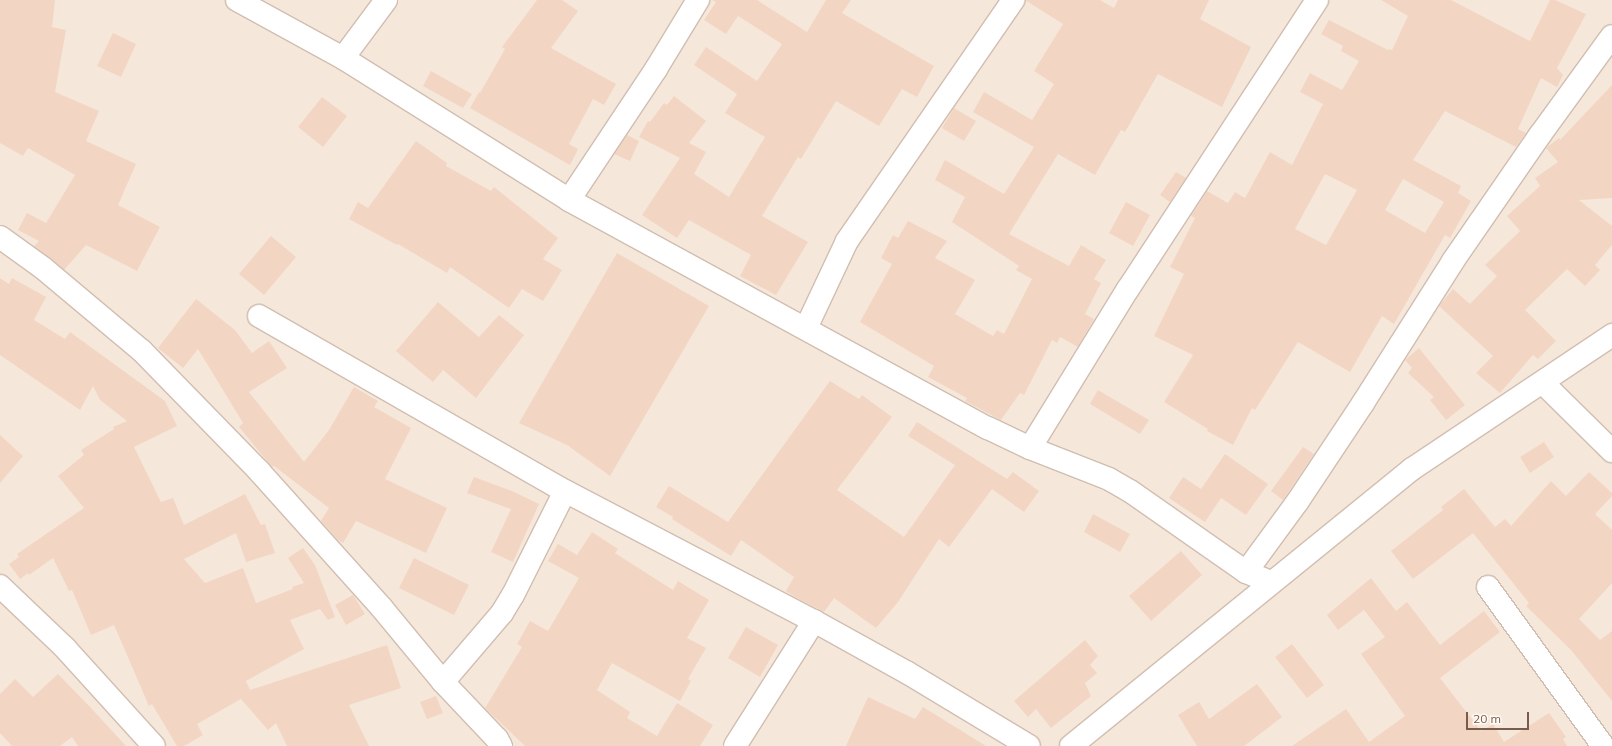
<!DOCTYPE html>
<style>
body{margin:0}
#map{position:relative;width:1612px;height:746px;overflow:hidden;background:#fdf6ec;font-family:Mulish,sans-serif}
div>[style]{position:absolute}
.residential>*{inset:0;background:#f5e8da}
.building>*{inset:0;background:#f3d5c3}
.roads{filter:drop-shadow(1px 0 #d1beb0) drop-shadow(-1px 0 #d1beb0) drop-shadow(0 1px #d1beb0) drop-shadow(0 -1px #d1beb0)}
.minor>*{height:22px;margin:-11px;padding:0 11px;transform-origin:11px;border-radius:11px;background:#fff}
span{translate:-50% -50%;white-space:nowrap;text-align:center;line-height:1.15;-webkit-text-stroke:3.5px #fffaf3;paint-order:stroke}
.scale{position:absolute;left:1466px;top:712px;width:63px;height:18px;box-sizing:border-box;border:2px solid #7a5c4d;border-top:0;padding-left:5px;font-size:12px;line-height:14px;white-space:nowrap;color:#7a5c4d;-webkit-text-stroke:3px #fffaf3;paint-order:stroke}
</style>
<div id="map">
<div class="residential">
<div style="clip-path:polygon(0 0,1612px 0,1612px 746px,0 746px)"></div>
</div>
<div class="building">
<div style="clip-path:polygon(0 0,55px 0,52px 27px,66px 30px,55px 92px,99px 111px,86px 141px,136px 164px,118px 205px,160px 227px,137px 271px,86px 245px,64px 270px,34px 246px,39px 241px,18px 230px,27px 213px,46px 223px,75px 175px,28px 148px,23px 156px,0 143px)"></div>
<div style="clip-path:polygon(537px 0,562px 0,578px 11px,551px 48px,616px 84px,604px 105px,593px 99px,569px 144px,578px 149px,570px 165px,470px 108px,479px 92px,480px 93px,505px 49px,502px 47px)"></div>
<div style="clip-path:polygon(712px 0,757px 0,807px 32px,826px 0,851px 0,842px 13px,934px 66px,917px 97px,902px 89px,879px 126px,836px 101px,801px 159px,798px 157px,762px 216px,808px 242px,776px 295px,740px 276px,751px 255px,689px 220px,677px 238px,642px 215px,680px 158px,639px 137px,648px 121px,650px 122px,664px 103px,667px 105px,674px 96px,706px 121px,689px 143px,706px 152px,694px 174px,729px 197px,765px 137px,725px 113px,737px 94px,694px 65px,706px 47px,757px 81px,782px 44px,738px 16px,726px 34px,704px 20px,716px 2px)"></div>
<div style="clip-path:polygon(1025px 0,1100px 0,1114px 8px,1118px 0,1209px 0,1200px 19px,1251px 47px,1222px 107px,1158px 74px,1125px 132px,1121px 130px,1095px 175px,1058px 154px,1009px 234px,1069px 266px,1081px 245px,1106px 260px,1094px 279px,1101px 283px,1085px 314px,1094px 319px,1078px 347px,1060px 337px,1057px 343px,1052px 340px,1024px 395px,1020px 393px,1001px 420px,965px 401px,967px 398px,928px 377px,934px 366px,860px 322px,892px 264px,881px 258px,893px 235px,898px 238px,908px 221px,947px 241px,935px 258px,975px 280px,955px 314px,993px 336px,997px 330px,1004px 334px,1032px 279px,1016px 270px,1019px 266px,952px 222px,965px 197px,935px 180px,945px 160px,1004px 194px,1034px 147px,973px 112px,984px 92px,1032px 120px,1054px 84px,1034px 71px,1063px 24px)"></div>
<div style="clip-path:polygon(evenodd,1381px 0,1451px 0,1530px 41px,1550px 0,1555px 0,1586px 14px,1557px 68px,1563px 75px,1557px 87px,1541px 78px,1518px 129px,1526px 133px,1516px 147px,1445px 111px,1413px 160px,1461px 186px,1458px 193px,1471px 201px,1450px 238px,1445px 235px,1394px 324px,1382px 316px,1350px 372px,1298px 342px,1255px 410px,1252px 408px,1233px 445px,1207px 431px,1208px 429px,1164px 402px,1193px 355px,1154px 336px,1184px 274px,1170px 267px,1195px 218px,1191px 216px,1207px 191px,1228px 203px,1235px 192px,1245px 198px,1270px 152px,1292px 165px,1323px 104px,1300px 92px,1310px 73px,1342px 90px,1359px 61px,1341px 51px,1343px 46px,1321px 34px,1329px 20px,1388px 50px,1389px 49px,1392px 50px,1408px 16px,1381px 0,1325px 174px,1357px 190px,1326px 245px,1295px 229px,1325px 174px,1381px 0,1403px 179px,1444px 202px,1425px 233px,1385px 210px,1403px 179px)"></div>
<div style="clip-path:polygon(113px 33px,136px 44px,121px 77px,97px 66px)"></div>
<div style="clip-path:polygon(431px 71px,472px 94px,463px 108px,423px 86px)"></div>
<div style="clip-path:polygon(1612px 85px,1612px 198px,1579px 200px,1612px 226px,1612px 245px,1595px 265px,1600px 270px,1585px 286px,1567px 269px,1525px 310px,1556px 341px,1538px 359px,1533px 355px,1500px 393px,1476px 373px,1493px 356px,1439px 306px,1453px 289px,1470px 304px,1497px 276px,1485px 265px,1520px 231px,1507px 216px,1540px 186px,1535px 178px,1558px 162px,1546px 148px,1559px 138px,1560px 140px)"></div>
<div style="clip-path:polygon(322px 97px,347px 116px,323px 147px,298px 127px)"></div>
<div style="clip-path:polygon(954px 108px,976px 121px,964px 141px,942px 128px)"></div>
<div style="clip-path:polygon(627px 135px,639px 141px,630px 161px,614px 154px)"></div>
<div style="clip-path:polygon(416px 141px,447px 163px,446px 166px,491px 191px,494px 187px,558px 238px,543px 259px,562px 270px,543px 301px,522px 289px,509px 308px,450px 267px,447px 273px,398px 244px,397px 245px,349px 219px,358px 202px,368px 208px)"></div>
<div style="clip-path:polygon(1176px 172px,1186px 178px,1170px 202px,1160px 195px)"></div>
<div style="clip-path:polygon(1126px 202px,1150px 215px,1133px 246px,1109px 233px)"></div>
<div style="clip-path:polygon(271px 236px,296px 257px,264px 295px,239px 274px)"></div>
<div style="clip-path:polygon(617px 253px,709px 306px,610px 476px,567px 445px,519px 423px)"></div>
<div style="clip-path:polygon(0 278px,9px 284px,12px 278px,46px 297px,34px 320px,65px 339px,70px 332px,165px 401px,177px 426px,134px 447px,161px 502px,173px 498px,184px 525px,245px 494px,261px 525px,265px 524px,275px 553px,246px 562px,236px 533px,184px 559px,205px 583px,243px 568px,256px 603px,293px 589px,292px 587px,304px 583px,288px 558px,303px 548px,315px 565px,335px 617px,328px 620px,320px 609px,290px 620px,304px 649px,246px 681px,250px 690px,387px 645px,401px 688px,349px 705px,369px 746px,287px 746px,276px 723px,268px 730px,241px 699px,197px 724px,203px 735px,184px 746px,177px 746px,152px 704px,149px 706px,114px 625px,91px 635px,72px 590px,69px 591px,53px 558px,29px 575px,28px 573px,20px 579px,9px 564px,19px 557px,17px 554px,84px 508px,58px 476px,84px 455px,81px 450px,114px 429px,113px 427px,127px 421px,100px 400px,93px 386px,80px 410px,0 355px)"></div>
<div style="clip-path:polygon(196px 299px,235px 330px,252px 353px,269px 341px,287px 368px,249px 392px,304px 462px,329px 430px,354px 387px,378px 401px,374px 407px,411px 428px,385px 479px,447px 508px,426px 553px,356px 521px,343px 543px,338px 540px,321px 521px,329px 508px,274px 466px,272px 467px,239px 427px,243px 423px,198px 349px,183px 368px,158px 348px)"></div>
<div style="clip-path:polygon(438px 302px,479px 337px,499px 315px,524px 335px,476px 398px,443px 370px,433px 382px,396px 351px)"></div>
<div style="clip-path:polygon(1419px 348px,1465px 405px,1446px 420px,1430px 400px,1434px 397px,1408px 373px,1412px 368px,1405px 360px)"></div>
<div style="clip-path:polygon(830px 381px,859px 399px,862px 395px,892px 417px,837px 490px,904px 537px,955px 465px,908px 436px,917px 422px,1007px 479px,1013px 472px,1039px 491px,1024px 512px,992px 489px,949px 547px,939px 539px,898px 602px,876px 628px,834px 598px,824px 612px,795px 597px,786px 591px,794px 577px,741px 540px,731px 556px,672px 519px,673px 517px,656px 507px,669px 486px,728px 522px)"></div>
<div style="clip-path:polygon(1098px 390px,1149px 420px,1140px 434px,1090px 404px)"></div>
<div style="clip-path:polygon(0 435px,23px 456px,0 483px)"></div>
<div style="clip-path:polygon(1544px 442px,1554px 457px,1530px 473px,1520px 457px)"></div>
<div style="clip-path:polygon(1303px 447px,1314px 454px,1283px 500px,1271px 491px)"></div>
<div style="clip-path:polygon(1225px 454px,1268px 484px,1246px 515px,1221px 498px,1205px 522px,1169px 498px,1183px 477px,1201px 489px)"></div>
<div style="clip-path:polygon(1589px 472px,1612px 493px,1612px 496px,1595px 514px,1612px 530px,1612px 583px,1579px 619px,1600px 640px,1612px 631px,1612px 701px,1571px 650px,1526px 606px,1529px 603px,1473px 533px,1413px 579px,1391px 551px,1443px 510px,1441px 507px,1464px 489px,1495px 527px,1505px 519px,1511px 526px,1551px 481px,1566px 496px)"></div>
<div style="clip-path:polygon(474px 477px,512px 491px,539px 504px,513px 562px,491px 552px,511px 509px,467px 493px)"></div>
<div style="clip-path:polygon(1093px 514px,1130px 534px,1120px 552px,1084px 532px)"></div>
<div style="clip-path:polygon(592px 532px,618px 549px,615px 553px,673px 590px,678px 581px,709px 600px,687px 638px,706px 648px,688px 679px,691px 681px,680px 701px,612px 663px,597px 690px,630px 712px,627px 718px,657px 736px,677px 703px,713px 725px,700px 746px,525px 746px,485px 708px,522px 647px,517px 644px,530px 621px,548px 631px,579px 578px,548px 561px,558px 544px,577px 555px)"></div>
<div style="clip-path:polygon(1181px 551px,1202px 575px,1151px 621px,1129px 596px)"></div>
<div style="clip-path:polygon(414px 558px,469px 585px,454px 615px,399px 588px)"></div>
<div style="clip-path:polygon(1371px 578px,1396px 611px,1407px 602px,1440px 645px,1484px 611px,1500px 632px,1440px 678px,1481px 731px,1493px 724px,1504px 742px,1549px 713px,1566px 737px,1563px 739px,1567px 746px,1292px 746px,1346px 709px,1369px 742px,1405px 716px,1361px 654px,1385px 637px,1364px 610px,1338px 630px,1327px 615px)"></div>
<div style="clip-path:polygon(353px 595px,365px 614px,346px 625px,335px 605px)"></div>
<div style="clip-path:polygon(746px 627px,778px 645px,760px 677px,728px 658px)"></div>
<div style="clip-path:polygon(1085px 640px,1098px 656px,1090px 665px,1097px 673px,1085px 683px,1091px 696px,1051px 728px,1036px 709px,1028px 717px,1014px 701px)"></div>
<div style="clip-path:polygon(1292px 644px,1324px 685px,1307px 698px,1275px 657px)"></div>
<div style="clip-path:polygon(58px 674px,92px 709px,126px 746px,78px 746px,72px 737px,60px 746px,12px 746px,0 733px,0 694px,15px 679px,33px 697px)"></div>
<div style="clip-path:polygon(1257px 684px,1282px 717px,1244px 746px,1197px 746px,1178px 715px,1199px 702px,1209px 719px)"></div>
<div style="clip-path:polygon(436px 696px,443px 713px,427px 719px,420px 702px)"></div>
<div style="clip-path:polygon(868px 697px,915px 719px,923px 707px,986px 746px,846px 746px)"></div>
</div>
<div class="roads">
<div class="minor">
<div style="left:237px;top:0;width:121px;rotate:28.7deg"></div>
<div style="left:343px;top:58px;width:267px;rotate:32.1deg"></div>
<div style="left:569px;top:200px;width:477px;rotate:28.6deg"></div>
<div style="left:988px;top:428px;width:47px;rotate:25.5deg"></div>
<div style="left:1030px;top:448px;width:85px;rotate:21.4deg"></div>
<div style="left:1109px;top:479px;width:24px;rotate:30deg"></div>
<div style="left:1130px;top:491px;width:141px;rotate:34.9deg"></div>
<div style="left:1246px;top:572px;width:27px;rotate:22deg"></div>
<div style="left:343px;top:58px;width:72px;rotate:-53.4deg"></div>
<div style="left:569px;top:200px;width:157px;rotate:-56.4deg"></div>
<div style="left:656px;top:69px;width:81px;rotate:-58.7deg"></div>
<div style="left:0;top:237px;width:53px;rotate:35.8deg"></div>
<div style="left:43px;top:268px;width:129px;rotate:40deg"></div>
<div style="left:142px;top:351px;width:168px;rotate:45.7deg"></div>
<div style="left:259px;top:471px;width:183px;rotate:48.1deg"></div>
<div style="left:381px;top:607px;width:97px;rotate:50.4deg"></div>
<div style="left:443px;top:682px;width:79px;rotate:46.5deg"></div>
<div style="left:497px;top:739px;width:8px;rotate:60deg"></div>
<div style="left:259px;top:316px;width:353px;rotate:29.8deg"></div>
<div style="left:565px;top:491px;width:281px;rotate:27.6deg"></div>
<div style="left:814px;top:621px;width:107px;rotate:29deg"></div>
<div style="left:908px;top:673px;width:141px;rotate:31.1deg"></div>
<div style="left:806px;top:328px;width:96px;rotate:-64.8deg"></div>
<div style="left:847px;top:241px;width:293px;rotate:-55.4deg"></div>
<div style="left:1543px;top:383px;width:97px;rotate:44.6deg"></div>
<div style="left:1030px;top:448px;width:187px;rotate:-58.4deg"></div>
<div style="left:1128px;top:289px;width:345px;rotate:-56.8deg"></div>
<div style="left:1246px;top:572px;width:88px;rotate:-53.8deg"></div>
<div style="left:1298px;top:501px;width:118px;rotate:-56.4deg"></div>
<div style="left:1363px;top:403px;width:168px;rotate:-57.6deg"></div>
<div style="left:1453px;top:261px;width:153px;rotate:-55.4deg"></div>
<div style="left:1540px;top:135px;width:122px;rotate:-54deg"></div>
<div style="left:0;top:586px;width:90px;rotate:43.6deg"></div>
<div style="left:65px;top:648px;width:132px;rotate:47.8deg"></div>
<div style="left:1488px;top:587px;width:196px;rotate:54.1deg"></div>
<div style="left:443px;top:682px;width:91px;rotate:-49.5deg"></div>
<div style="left:502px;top:613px;width:21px;rotate:-59deg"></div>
<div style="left:513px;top:595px;width:116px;rotate:-63.4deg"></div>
<div style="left:735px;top:746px;width:148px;rotate:-57.7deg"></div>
<div style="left:1071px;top:746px;width:439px;rotate:-39.1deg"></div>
<div style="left:1412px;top:469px;width:241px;rotate:-33.8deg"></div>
</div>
</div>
<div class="scale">20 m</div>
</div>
